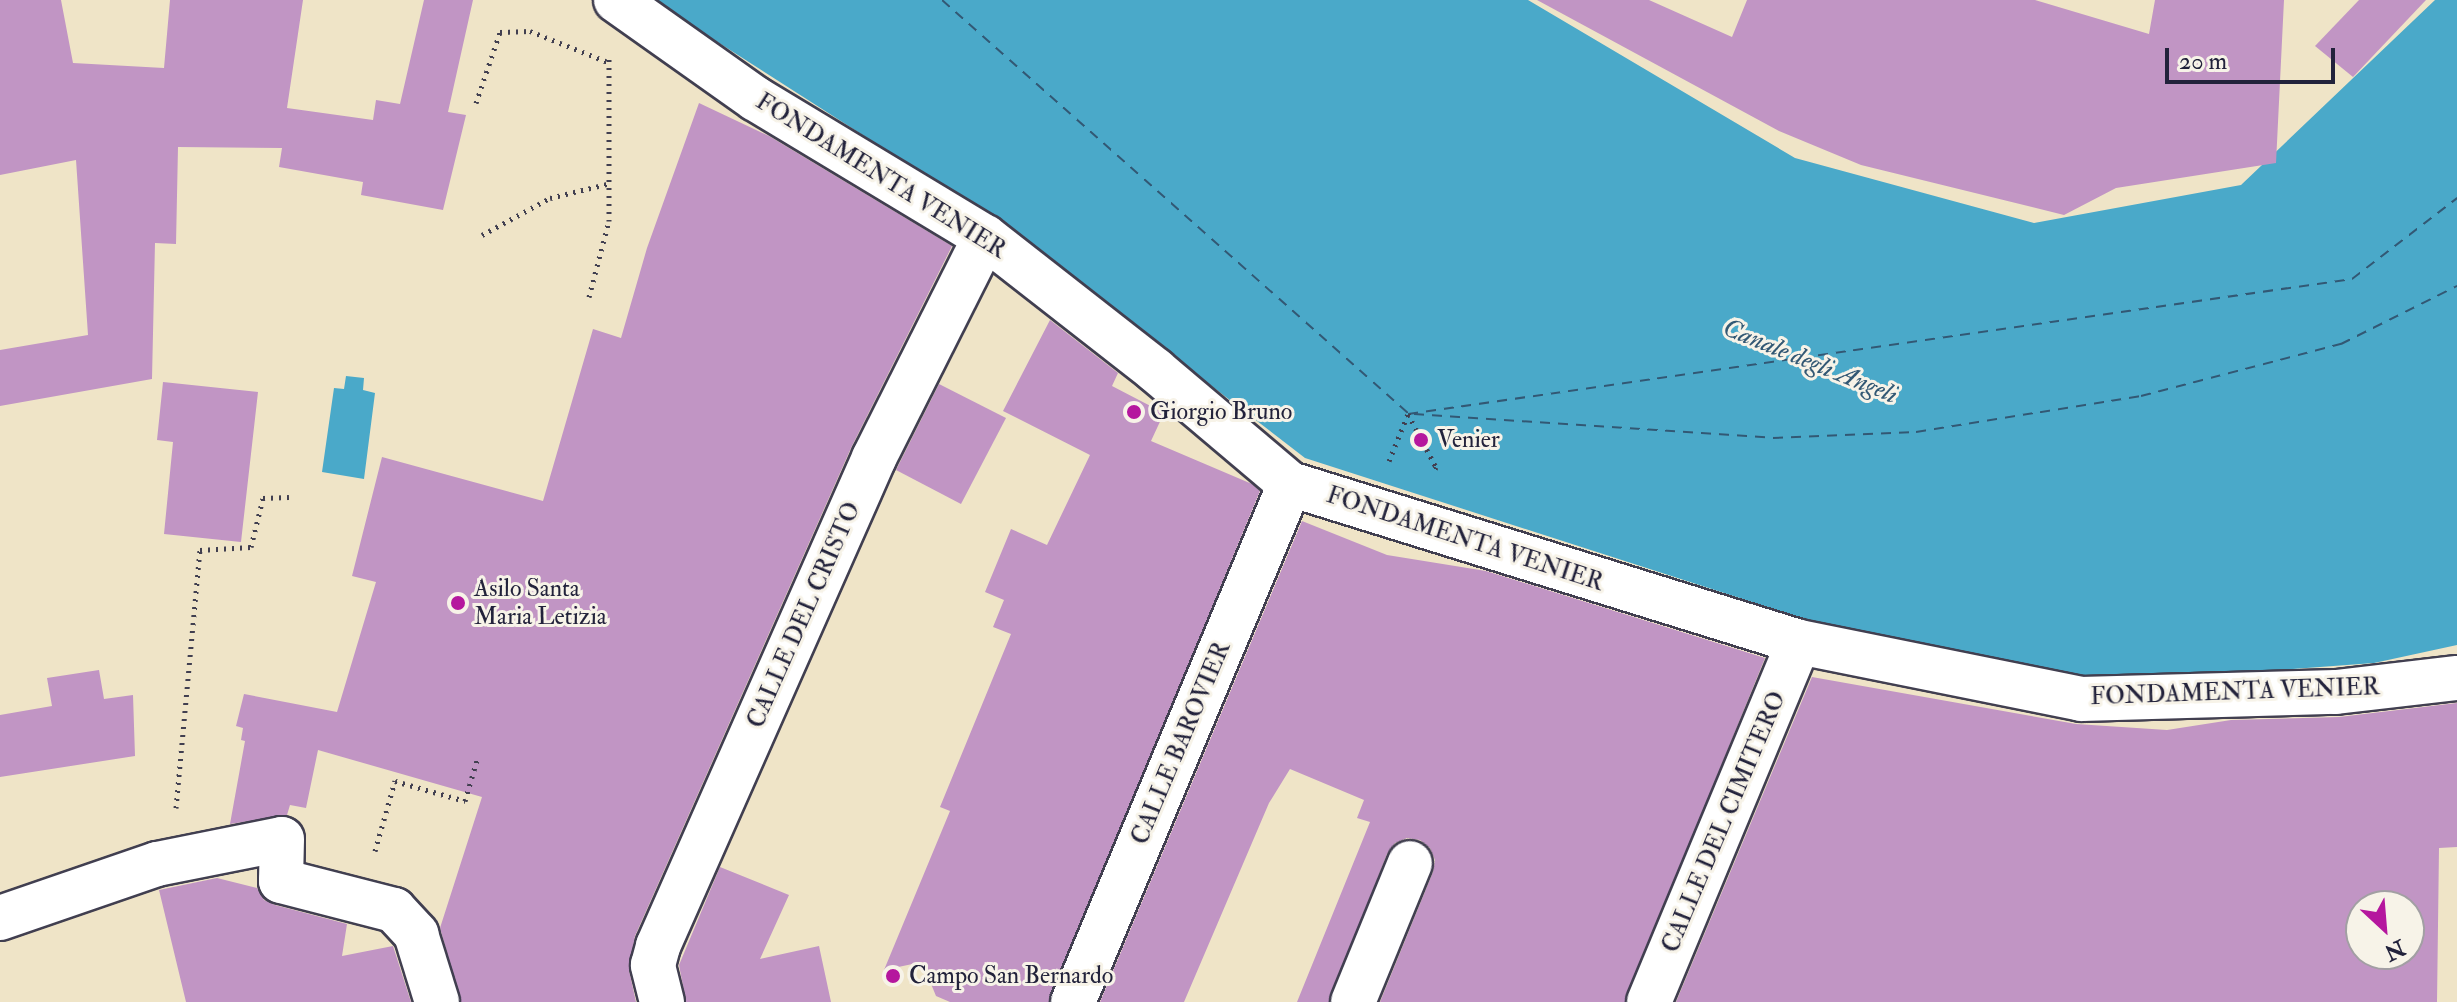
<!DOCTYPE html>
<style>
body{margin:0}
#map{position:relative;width:2457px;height:1002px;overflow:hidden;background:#efe4c7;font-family:"IM FELL Double Pica",serif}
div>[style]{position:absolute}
.water>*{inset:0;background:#4aa9c9}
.ferry>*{height:2px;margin-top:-1px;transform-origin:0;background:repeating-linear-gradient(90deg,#325874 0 10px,transparent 0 18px)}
.building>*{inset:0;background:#c195c4}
.path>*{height:5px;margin-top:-2.5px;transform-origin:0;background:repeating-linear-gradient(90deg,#413f50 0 2px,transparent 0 8px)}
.roads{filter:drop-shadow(2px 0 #413f50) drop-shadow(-2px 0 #413f50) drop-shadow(0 2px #413f50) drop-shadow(0 -2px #413f50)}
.pedestrian>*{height:44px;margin:-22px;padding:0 22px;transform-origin:22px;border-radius:22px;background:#fff}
.dots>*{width:22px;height:22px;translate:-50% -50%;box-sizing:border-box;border:4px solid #f7f3e8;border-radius:50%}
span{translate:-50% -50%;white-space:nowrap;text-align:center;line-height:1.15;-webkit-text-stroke:6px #f7f3e8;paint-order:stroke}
.street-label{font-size:24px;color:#22223b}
.poi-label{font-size:24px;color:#22223b}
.left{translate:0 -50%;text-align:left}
.water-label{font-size:26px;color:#325874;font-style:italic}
.north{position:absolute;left:2345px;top:890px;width:80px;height:80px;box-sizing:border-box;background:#f7f3e8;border:2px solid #a29fa3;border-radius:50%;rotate:154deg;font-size:22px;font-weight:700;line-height:32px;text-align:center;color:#22223b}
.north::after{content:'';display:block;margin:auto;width:28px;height:36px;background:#b5179e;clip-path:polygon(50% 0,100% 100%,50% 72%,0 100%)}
.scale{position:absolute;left:2165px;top:48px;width:170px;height:36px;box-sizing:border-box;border:4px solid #22223b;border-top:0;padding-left:10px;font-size:24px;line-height:28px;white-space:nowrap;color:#22223b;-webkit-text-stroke:6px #f7f3e8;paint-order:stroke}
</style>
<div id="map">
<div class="water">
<div style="clip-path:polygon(652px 0,1528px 0,1795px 158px,2034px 223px,2241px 185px,2435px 0,2457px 0,2457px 645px,2374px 663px,2101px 683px,1861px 637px,1305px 458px,1000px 223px)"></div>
<div style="clip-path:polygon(346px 376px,364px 378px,363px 390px,375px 393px,364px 479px,322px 472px,334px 388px,344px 389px)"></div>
</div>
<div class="ferry">
<div style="left:942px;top:0;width:623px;rotate:41.55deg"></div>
<div style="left:1408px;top:414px;width:954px;rotate:-8.14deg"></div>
<div style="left:2352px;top:279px;width:133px;rotate:-37.6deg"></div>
<div style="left:1414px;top:414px;width:360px;rotate:3.8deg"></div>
<div style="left:1773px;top:438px;width:143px;rotate:-2.4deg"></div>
<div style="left:1916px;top:432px;width:228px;rotate:-9.1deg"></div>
<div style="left:2141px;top:396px;width:207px;rotate:-14.6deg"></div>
<div style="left:2341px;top:344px;width:130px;rotate:-26.6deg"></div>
</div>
<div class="building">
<div style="clip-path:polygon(0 0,61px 0,73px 63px,164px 68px,170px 0,303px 0,287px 108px,373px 120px,376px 100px,400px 104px,424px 0,473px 0,448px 112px,466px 115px,443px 210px,361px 195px,363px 182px,279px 167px,282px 148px,178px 147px,176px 244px,155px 243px,152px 379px,0 406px,0 350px,88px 335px,76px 160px,0 175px)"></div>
<div style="clip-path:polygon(1537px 0,1649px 0,1732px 37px,1747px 0,2035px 0,2149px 34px,2155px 0,2284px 0,2276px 163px,2116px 188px,2064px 215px,1861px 165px,1779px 131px)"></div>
<div style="clip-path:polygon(2359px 0,2426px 0,2353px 77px,2315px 46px)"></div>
<div style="clip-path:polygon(699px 103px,769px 136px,952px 246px,851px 448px,635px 936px,629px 970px,636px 1002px,461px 1002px,440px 928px,482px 797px,318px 750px,306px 808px,290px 805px,287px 815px,230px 824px,245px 741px,241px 740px,243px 728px,236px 726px,244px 694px,337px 712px,376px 582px,352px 576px,382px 457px,543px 501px,593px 329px,621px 338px,647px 248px)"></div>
<div style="clip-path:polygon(1050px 320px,1118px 373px,1112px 386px,1164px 413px,1151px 441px,1252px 484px,1260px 491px,1049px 1002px,950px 1002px,936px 996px,922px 962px,884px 970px,950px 811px,940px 807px,1011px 634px,993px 627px,1004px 600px,985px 592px,1011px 529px,1047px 545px,1090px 455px,1003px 411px)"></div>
<div style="clip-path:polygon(163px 382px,258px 392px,241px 542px,164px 534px,173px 442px,157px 440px)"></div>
<div style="clip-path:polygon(939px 384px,1006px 418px,961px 504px,896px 470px)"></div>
<div style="clip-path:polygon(1302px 521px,1387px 555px,1486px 571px,1765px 658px,1625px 1002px,1380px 1002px,1433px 872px,1435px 860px,1430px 848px,1420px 840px,1407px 838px,1395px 843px,1387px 854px,1329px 1002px,1297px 1002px,1370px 822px,1357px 818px,1364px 800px,1290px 769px,1269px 803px,1184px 1002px,1100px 1002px)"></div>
<div style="clip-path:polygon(99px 670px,104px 699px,133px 695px,135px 756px,0 777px,0 715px,52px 706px,47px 678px)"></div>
<div style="clip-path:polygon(evenodd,1812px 677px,2076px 724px,2167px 730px,2231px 720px,2339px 717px,2457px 703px,2457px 847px,2439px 848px,2437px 1002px,1676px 1002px,1812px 677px,2361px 906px,2409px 906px,2409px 954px,2361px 954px,2361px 906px)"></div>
<div style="clip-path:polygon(720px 867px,789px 895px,760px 959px,819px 946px,831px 1002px,686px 1002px,679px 965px)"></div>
<div style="clip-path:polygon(217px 878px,257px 888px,264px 900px,275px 905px,347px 924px,342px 956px,393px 946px,411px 1002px,186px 1002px,159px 890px)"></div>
</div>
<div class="path">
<div style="left:476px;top:103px;width:75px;rotate:-71.3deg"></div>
<div style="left:500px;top:32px;width:30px;rotate:-2deg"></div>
<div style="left:530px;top:31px;width:84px;rotate:21.7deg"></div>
<div style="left:482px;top:235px;width:77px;rotate:-28.6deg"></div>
<div style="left:550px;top:198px;width:59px;rotate:-13.8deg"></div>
<div style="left:589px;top:297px;width:79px;rotate:-75.3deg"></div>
<div style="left:609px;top:221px;width:163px;rotate:-90deg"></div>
<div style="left:1408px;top:414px;width:60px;rotate:62.2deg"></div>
<div style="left:1436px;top:467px;width:7px;rotate:117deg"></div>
<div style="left:1389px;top:461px;width:51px;rotate:-68deg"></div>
<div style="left:176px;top:808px;width:259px;rotate:-84.7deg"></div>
<div style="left:200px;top:550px;width:51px;rotate:-3.4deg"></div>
<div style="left:251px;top:547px;width:50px;rotate:-76.2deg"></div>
<div style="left:263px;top:498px;width:26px;rotate:-2deg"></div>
<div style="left:375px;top:851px;width:73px;rotate:-74.1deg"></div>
<div style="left:395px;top:781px;width:73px;rotate:15.9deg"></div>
<div style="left:465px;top:801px;width:43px;rotate:-73.7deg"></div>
</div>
<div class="roads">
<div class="pedestrian">
<div style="left:616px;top:0;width:171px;rotate:35.3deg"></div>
<div style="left:756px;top:99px;width:267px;rotate:31.1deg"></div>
<div style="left:985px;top:237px;width:216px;rotate:38deg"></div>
<div style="left:1155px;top:370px;width:177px;rotate:40.2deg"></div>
<div style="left:1290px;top:484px;width:533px;rotate:17.24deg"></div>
<div style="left:1799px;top:642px;width:288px;rotate:11.4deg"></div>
<div style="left:2081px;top:699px;width:255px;rotate:-1.6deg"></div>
<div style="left:2336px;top:692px;width:122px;rotate:-6.6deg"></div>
<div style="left:0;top:918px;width:166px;rotate:-19deg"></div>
<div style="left:157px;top:864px;width:127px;rotate:-11.3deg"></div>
<div style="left:282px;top:839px;width:42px;rotate:91.4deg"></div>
<div style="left:281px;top:881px;width:117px;rotate:14.4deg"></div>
<div style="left:394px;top:910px;width:33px;rotate:47deg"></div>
<div style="left:416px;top:934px;width:71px;rotate:72.8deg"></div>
<div style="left:662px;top:1002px;width:38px;rotate:-104deg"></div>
<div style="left:653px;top:965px;width:20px;rotate:-75deg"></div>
<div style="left:658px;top:946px;width:534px;rotate:-66.12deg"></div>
<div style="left:874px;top:458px;width:247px;rotate:-63.3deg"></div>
<div style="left:1073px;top:1002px;width:562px;rotate:-67.27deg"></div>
<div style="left:1353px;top:1002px;width:150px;rotate:-67.7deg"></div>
<div style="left:1649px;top:1002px;width:390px;rotate:-67.4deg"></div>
</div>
</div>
<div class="dots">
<div style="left:1134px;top:412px;background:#b5179e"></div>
<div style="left:1421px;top:440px;background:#b5179e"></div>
<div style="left:458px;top:603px;background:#b5179e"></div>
<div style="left:893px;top:976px;background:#b5179e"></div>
</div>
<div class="street-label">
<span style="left:881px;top:176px;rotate:32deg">FONDAMENTA VENIER</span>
<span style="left:1465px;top:539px;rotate:18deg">FONDAMENTA VENIER</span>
<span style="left:804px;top:615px;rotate:-66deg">CALLE DEL CRISTO</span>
<span style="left:2235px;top:692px;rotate:-2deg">FONDAMENTA VENIER</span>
<span style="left:1181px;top:743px;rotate:-67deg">CALLE BAROVIER</span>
<span style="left:1724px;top:822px;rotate:-67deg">CALLE DEL CIMITERO</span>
</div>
<div class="poi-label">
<span class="left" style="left:1150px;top:412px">Giorgio Bruno</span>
<span class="left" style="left:1437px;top:440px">Venier</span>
<span class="left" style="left:474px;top:603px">Asilo Santa<br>Maria Letizia</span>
<span class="left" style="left:909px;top:976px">Campo San Bernardo</span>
</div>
<div class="water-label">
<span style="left:1810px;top:362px;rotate:22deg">Canale degli Angeli</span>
</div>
<div class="north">N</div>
<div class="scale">20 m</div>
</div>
